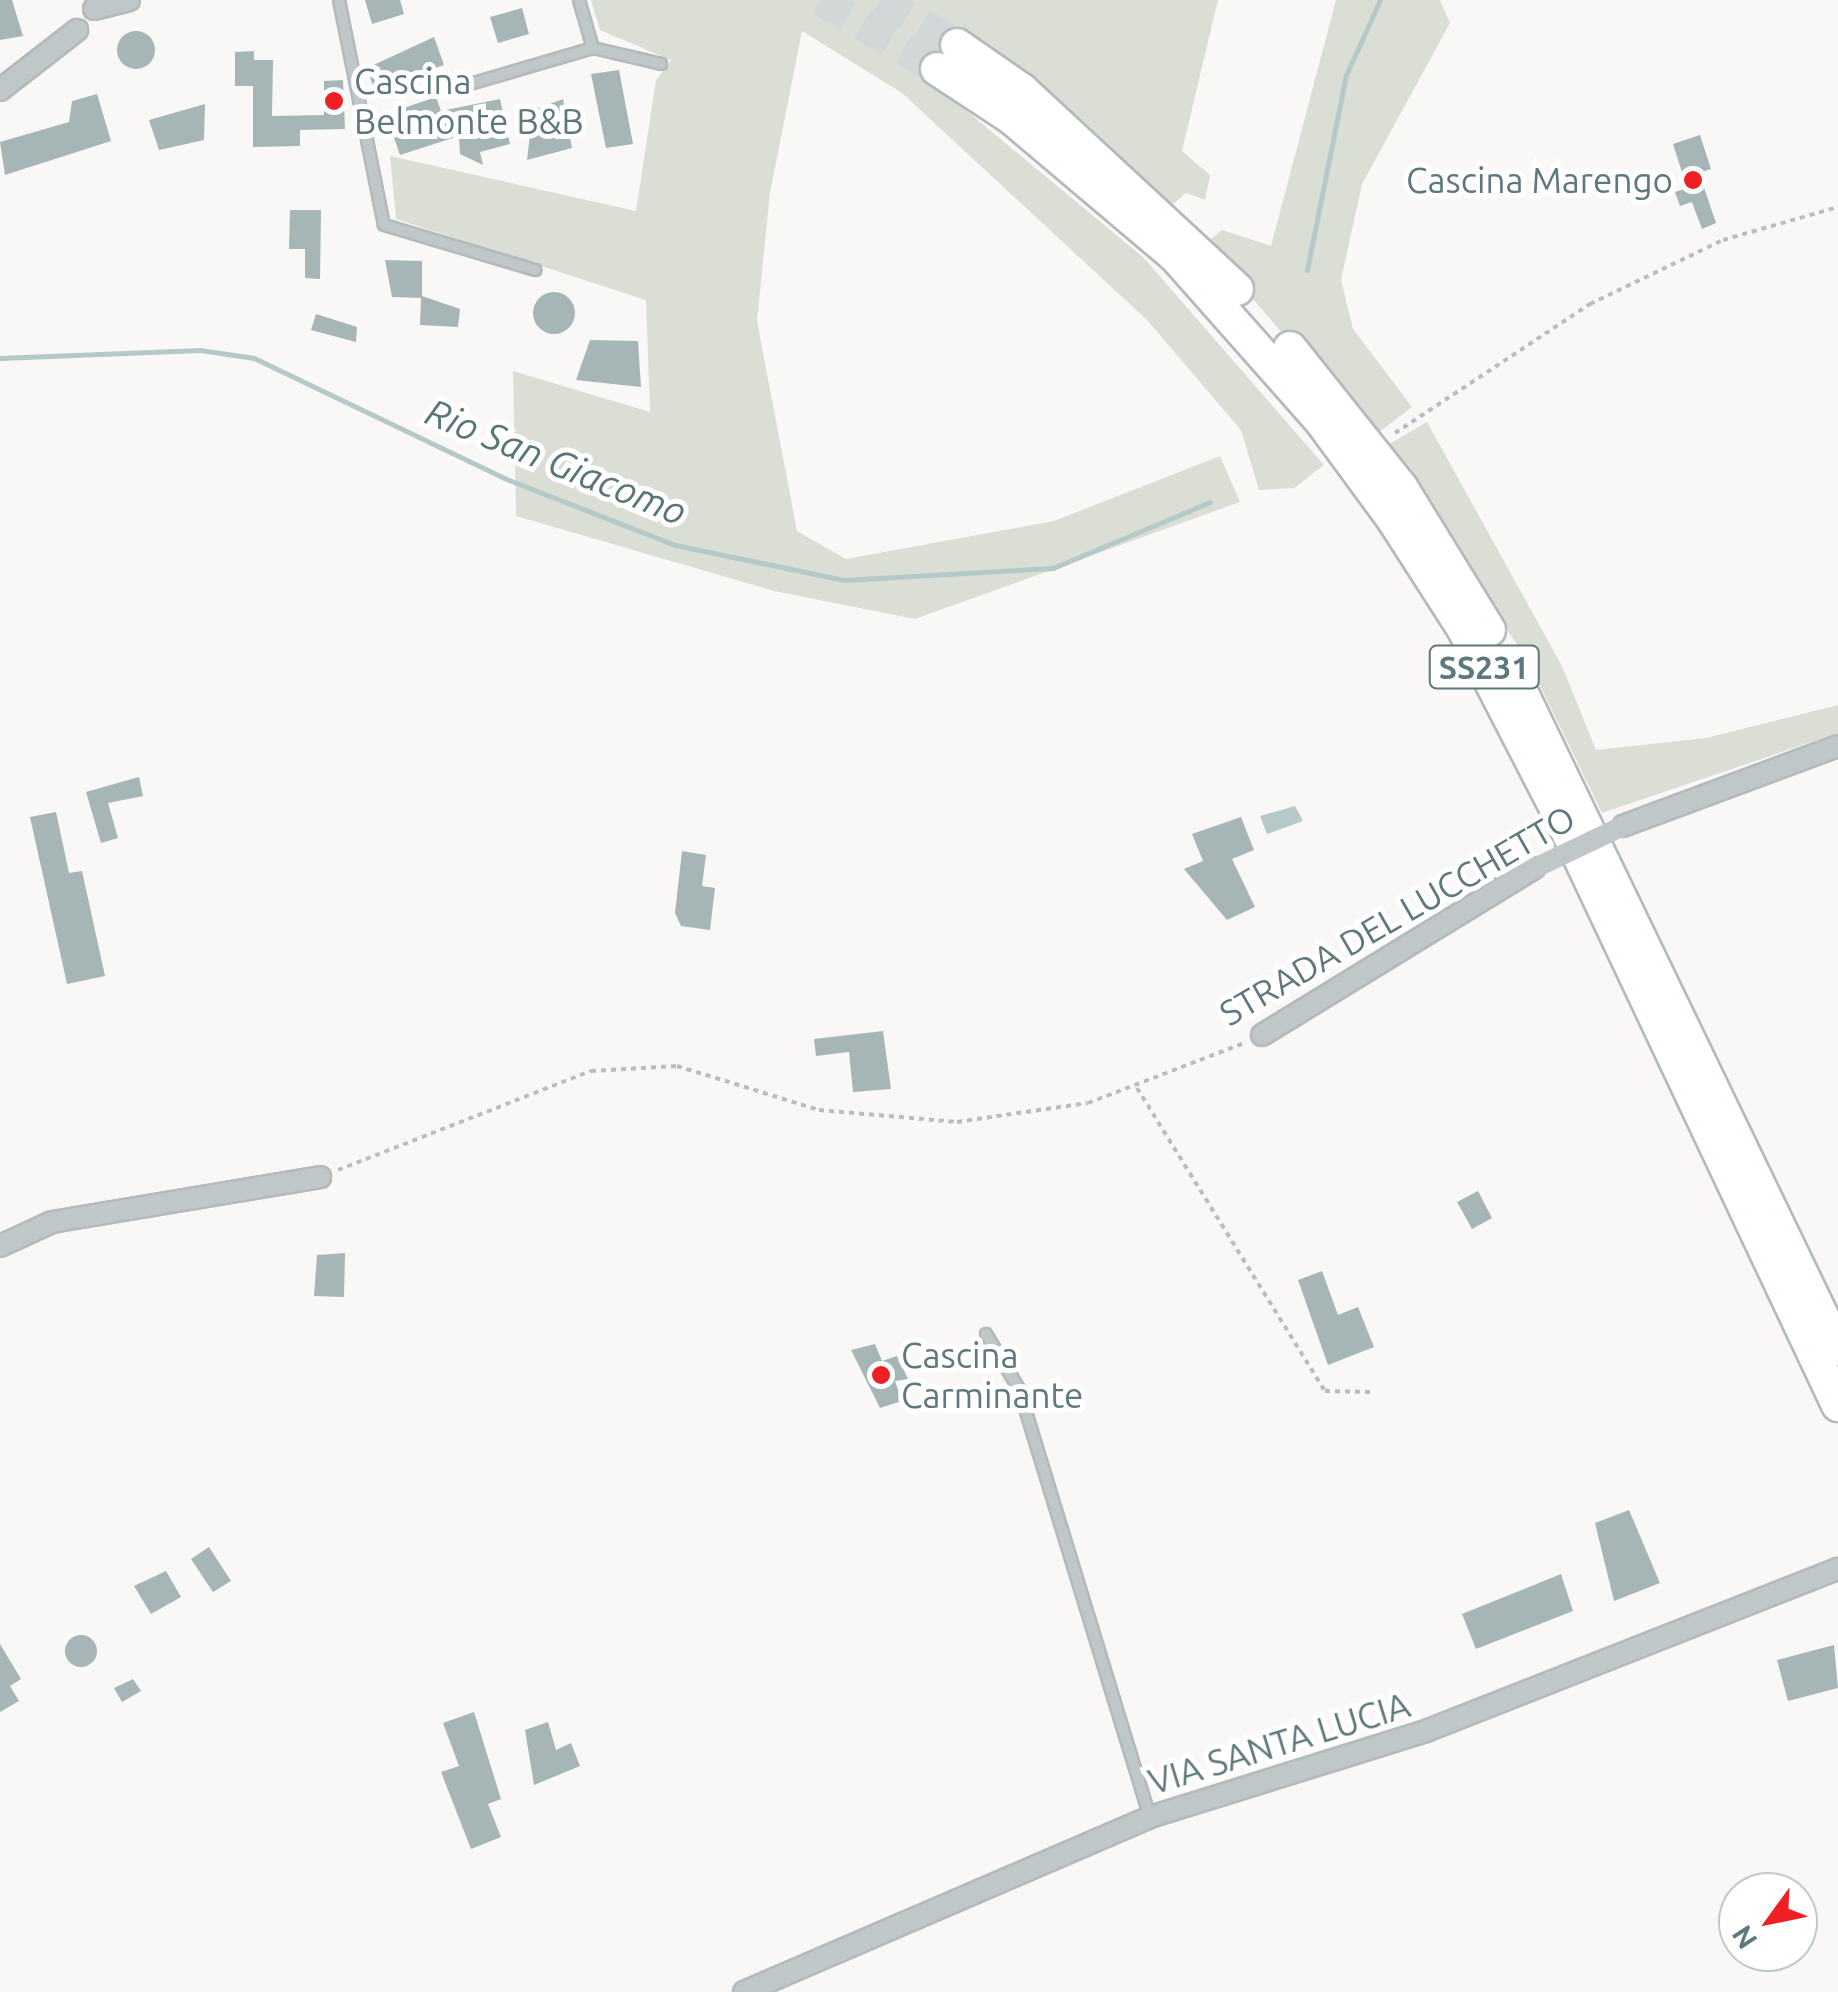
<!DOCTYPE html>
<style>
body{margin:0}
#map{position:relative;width:1838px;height:1992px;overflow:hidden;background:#f9f8f6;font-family:Ubuntu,sans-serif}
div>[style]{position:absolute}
.green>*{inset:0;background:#dbded5}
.water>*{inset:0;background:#b5c9c9}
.stream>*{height:5px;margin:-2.5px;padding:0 2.5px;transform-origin:2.5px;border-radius:2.5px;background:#b5c9c9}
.building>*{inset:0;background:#a6b5b6}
.round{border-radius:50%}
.trunk-tunnel>*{height:32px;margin-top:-16px;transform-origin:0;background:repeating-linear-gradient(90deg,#d2d8d8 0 32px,transparent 0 48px)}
.path>*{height:4px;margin-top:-2px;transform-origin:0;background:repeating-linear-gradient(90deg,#b8bec0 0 5px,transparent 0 10px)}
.roads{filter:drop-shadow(2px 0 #b3babc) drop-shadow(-2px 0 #b3babc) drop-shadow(0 2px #b3babc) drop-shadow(0 -2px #b3babc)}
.service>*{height:10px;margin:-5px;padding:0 5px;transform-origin:5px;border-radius:5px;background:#bfc7c9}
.minor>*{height:20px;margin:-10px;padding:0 10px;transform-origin:10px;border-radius:10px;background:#bfc7c9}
.trunk>*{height:32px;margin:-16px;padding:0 16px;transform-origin:16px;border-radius:16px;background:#fff}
.minor-bridge>*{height:20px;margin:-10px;padding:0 10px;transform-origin:10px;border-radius:10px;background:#bfc7c9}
.dots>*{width:28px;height:28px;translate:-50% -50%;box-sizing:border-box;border:5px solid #fff;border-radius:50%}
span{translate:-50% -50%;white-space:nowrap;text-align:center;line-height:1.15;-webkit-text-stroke:10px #fff;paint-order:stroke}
.shield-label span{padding:2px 8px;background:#fff;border:2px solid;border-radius:8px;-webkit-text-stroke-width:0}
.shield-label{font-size:32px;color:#5e787d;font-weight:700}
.poi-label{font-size:35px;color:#5e787d}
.left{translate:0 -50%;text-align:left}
.right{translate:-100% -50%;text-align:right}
.street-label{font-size:35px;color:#5e787d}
.water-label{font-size:38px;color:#587676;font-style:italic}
.north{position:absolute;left:1718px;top:1872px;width:100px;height:100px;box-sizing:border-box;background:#fff;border:2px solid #bfc9cb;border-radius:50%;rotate:237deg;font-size:28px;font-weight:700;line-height:40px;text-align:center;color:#5e787d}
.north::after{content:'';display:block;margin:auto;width:35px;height:45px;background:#f01f25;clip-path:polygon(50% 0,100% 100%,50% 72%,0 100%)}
</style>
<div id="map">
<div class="green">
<div style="clip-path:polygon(591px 0,1218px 0,1182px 151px,1210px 175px,1205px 200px,1186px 193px,1172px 205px,1079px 117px,959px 30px,927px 78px,1144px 258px,1324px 465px,1294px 488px,1259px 490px,1241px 430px,1147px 320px,902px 93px,802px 31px,770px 193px,757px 321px,797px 531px,846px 559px,1054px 521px,1220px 456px,1240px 502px,915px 619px,774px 591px,516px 516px,513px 371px,650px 412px,646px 300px,396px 219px,390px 156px,636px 211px,656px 80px,671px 60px,600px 30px)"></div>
<div style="clip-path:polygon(1336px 0,1440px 0,1450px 23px,1362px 184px,1341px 280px,1353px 329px,1412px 407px,1373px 437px,1205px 244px,1222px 230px,1271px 246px)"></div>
<div style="clip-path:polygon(1427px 422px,1562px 666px,1596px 750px,1706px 738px,1838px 705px,1838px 733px,1602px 813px,1527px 659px,1384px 447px)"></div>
</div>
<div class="water">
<div style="clip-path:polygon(1295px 806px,1303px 821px,1267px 834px,1260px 816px)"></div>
</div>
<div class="stream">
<div style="left:1307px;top:270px;width:199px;rotate:-78.7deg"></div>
<div style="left:1346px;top:75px;width:82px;rotate:-65.6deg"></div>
<div style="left:0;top:358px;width:200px;rotate:-2.3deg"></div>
<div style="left:200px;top:350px;width:55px;rotate:8.4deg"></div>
<div style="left:254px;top:358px;width:277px;rotate:25.6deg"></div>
<div style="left:504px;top:478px;width:184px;rotate:21.4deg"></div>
<div style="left:675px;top:545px;width:173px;rotate:11.7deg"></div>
<div style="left:844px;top:580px;width:209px;rotate:-3.3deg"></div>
<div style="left:1053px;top:568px;width:170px;rotate:-22.8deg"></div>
</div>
<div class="building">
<div style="clip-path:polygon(0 0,12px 0,23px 36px,0 40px)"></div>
<div style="clip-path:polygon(365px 0,400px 0,404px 14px,372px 24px)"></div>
<div style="clip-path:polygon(522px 8px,529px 34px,498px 43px,490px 17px)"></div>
<div class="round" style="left:117px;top:31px;width:38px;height:38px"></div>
<div style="clip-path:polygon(434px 37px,444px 65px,374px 89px,367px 68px)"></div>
<div style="clip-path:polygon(254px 51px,254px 60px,273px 60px,272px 116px,324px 115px,324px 81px,343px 80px,345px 129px,300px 130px,300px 146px,253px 147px,253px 86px,235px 86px,235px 52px)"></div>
<div style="clip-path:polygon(619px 70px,633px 144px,606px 148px,591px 74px)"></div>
<div style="clip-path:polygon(97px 94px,111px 141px,5px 175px,0 142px,69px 122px,72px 101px)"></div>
<div style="clip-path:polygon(436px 97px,441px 111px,500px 99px,510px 144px,480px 152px,483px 165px,460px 154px,459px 136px,400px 155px,386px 114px)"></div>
<div style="clip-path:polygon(563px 99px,572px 148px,527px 160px,533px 110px)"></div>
<div style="clip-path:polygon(205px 104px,204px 140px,159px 150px,149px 120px)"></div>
<div style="clip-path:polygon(1700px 135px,1711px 169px,1699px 173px,1716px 223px,1702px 229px,1692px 202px,1680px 206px,1675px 192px,1687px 188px,1673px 144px)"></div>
<div style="clip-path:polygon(290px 210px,321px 210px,320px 279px,305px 278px,305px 249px,289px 249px)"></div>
<div style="clip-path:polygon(385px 260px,422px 261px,422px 296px,460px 309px,458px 327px,420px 325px,421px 298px,392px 297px)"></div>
<div class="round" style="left:533px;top:292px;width:42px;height:42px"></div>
<div style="clip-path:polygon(316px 314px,357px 327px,356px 342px,311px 330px)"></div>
<div style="clip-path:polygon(590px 340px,638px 341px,641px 387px,576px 380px)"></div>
<div style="clip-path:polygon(139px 777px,143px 796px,108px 803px,118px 838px,101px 843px,86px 792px)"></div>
<div style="clip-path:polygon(56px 812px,69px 873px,82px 871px,105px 976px,67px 984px,30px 817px)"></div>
<div style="clip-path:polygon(1241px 817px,1254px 850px,1232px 859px,1255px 907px,1227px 920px,1184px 869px,1203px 861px,1192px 834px)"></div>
<div style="clip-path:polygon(682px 851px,706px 855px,702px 886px,715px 888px,710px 930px,681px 926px,675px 913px)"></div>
<div style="clip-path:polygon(883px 1031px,891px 1089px,853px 1092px,849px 1052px,816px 1056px,814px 1039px)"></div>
<div style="clip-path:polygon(1478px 1191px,1492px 1218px,1472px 1229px,1457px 1202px)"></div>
<div style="clip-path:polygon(345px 1253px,344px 1297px,314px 1296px,317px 1255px)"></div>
<div style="clip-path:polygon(1322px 1271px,1338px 1315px,1358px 1307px,1374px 1347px,1328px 1365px,1298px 1280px)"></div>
<div style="clip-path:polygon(875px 1344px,882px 1361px,897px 1356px,908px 1379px,895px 1381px,902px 1401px,880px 1408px,851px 1350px)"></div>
<div style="clip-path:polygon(1629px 1510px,1660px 1583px,1614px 1601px,1595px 1523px)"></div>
<div style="clip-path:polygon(209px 1547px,231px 1581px,213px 1592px,191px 1559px)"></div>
<div style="clip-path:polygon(166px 1571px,181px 1597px,151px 1614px,134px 1586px)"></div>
<div style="clip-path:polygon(1561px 1574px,1573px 1611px,1476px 1649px,1462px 1614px)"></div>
<div class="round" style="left:65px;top:1635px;width:32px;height:32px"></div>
<div style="clip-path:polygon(0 1644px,21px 1679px,10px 1686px,19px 1701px,0 1712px)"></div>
<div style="clip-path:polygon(1834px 1645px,1838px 1688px,1788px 1701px,1777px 1660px)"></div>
<div style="clip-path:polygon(133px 1679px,141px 1691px,122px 1702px,114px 1688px)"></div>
<div style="clip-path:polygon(474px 1712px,501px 1799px,488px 1804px,501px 1837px,471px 1849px,441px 1772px,459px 1766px,443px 1723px)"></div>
<div style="clip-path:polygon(548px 1722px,556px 1750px,571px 1743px,580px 1766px,534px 1785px,525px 1730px)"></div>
</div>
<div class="trunk-tunnel">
<div style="left:821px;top:0;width:135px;rotate:30.7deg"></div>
<div style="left:880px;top:0;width:89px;rotate:30.3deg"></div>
</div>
<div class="path">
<div style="left:1395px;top:433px;width:234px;rotate:-33.5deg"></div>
<div style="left:1590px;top:304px;width:148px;rotate:-25.7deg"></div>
<div style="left:1723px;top:240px;width:120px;rotate:-16deg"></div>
<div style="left:1137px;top:1088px;width:357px;rotate:58.2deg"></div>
<div style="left:1325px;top:1391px;width:46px;rotate:1.2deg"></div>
<div style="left:338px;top:1170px;width:272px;rotate:-21.4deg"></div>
<div style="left:591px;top:1071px;width:86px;rotate:-3.3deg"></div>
<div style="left:677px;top:1066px;width:149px;rotate:17.2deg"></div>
<div style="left:819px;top:1110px;width:139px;rotate:5deg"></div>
<div style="left:957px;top:1122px;width:132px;rotate:-8.3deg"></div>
<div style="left:1088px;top:1103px;width:167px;rotate:-21deg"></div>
</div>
<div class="roads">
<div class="service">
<div style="left:339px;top:0;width:229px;rotate:78.7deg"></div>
<div style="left:384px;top:225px;width:158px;rotate:16.6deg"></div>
<div style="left:593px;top:48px;width:70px;rotate:13.2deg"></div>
<div style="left:453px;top:89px;width:146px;rotate:-16.3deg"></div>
<div style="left:593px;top:48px;width:50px;rotate:-106.3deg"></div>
<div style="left:986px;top:1334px;width:64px;rotate:59deg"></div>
<div style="left:1019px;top:1389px;width:448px;rotate:73deg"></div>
</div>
<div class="minor">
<div style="left:94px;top:9px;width:36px;rotate:-14deg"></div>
<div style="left:0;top:90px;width:98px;rotate:-37.9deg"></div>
<div style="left:1623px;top:826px;width:229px;rotate:-20.4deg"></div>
<div style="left:1262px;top:1035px;width:320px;rotate:-31.5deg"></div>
<div style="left:0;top:1246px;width:57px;rotate:-24.8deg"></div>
<div style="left:52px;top:1222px;width:272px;rotate:-9.5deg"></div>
<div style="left:744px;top:1992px;width:442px;rotate:-23.3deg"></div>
<div style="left:1150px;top:1817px;width:289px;rotate:-17.3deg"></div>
<div style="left:1426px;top:1731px;width:443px;rotate:-21.5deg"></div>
</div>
<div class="trunk">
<div style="left:957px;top:45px;width:79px;rotate:34.7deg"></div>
<div style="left:1022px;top:90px;width:293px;rotate:42.8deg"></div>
<div style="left:937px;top:69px;width:91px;rotate:33.3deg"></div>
<div style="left:1013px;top:119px;width:212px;rotate:40.2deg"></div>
<div style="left:1175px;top:256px;width:220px;rotate:48.5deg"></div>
<div style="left:1321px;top:421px;width:122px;rotate:53.7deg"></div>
<div style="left:1393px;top:519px;width:130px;rotate:57.3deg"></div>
<div style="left:1463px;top:628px;width:216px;rotate:62.7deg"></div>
<div style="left:1562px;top:820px;width:647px;rotate:64.74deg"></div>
<div style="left:1290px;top:348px;width:178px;rotate:51.4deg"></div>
<div style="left:1401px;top:487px;width:168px;rotate:58.4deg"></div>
<div style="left:1514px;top:677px;width:746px;rotate:64.26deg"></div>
</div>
</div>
<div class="minor-bridge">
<div style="left:1535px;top:868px;width:98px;rotate:-25.5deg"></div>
</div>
<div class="dots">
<div style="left:334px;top:101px;background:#f01f25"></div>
<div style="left:1693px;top:180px;background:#f01f25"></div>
<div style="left:881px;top:1375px;background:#f01f25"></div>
</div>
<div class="shield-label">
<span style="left:1484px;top:667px">SS231</span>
</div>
<div class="poi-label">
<span class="left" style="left:354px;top:101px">Cascina<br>Belmonte B&amp;B</span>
<span class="right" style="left:1673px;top:180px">Cascina Marengo</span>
<span class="left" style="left:901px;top:1375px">Cascina<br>Carminante</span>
</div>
<div class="street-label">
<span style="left:1397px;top:915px;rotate:-30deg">STRADA DEL LUCCHETTO</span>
<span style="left:1279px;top:1743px;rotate:-17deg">VIA SANTA LUCIA</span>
</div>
<div class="water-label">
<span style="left:556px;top:462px;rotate:22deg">Rio San Giacomo</span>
</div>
<div class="north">N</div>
</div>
